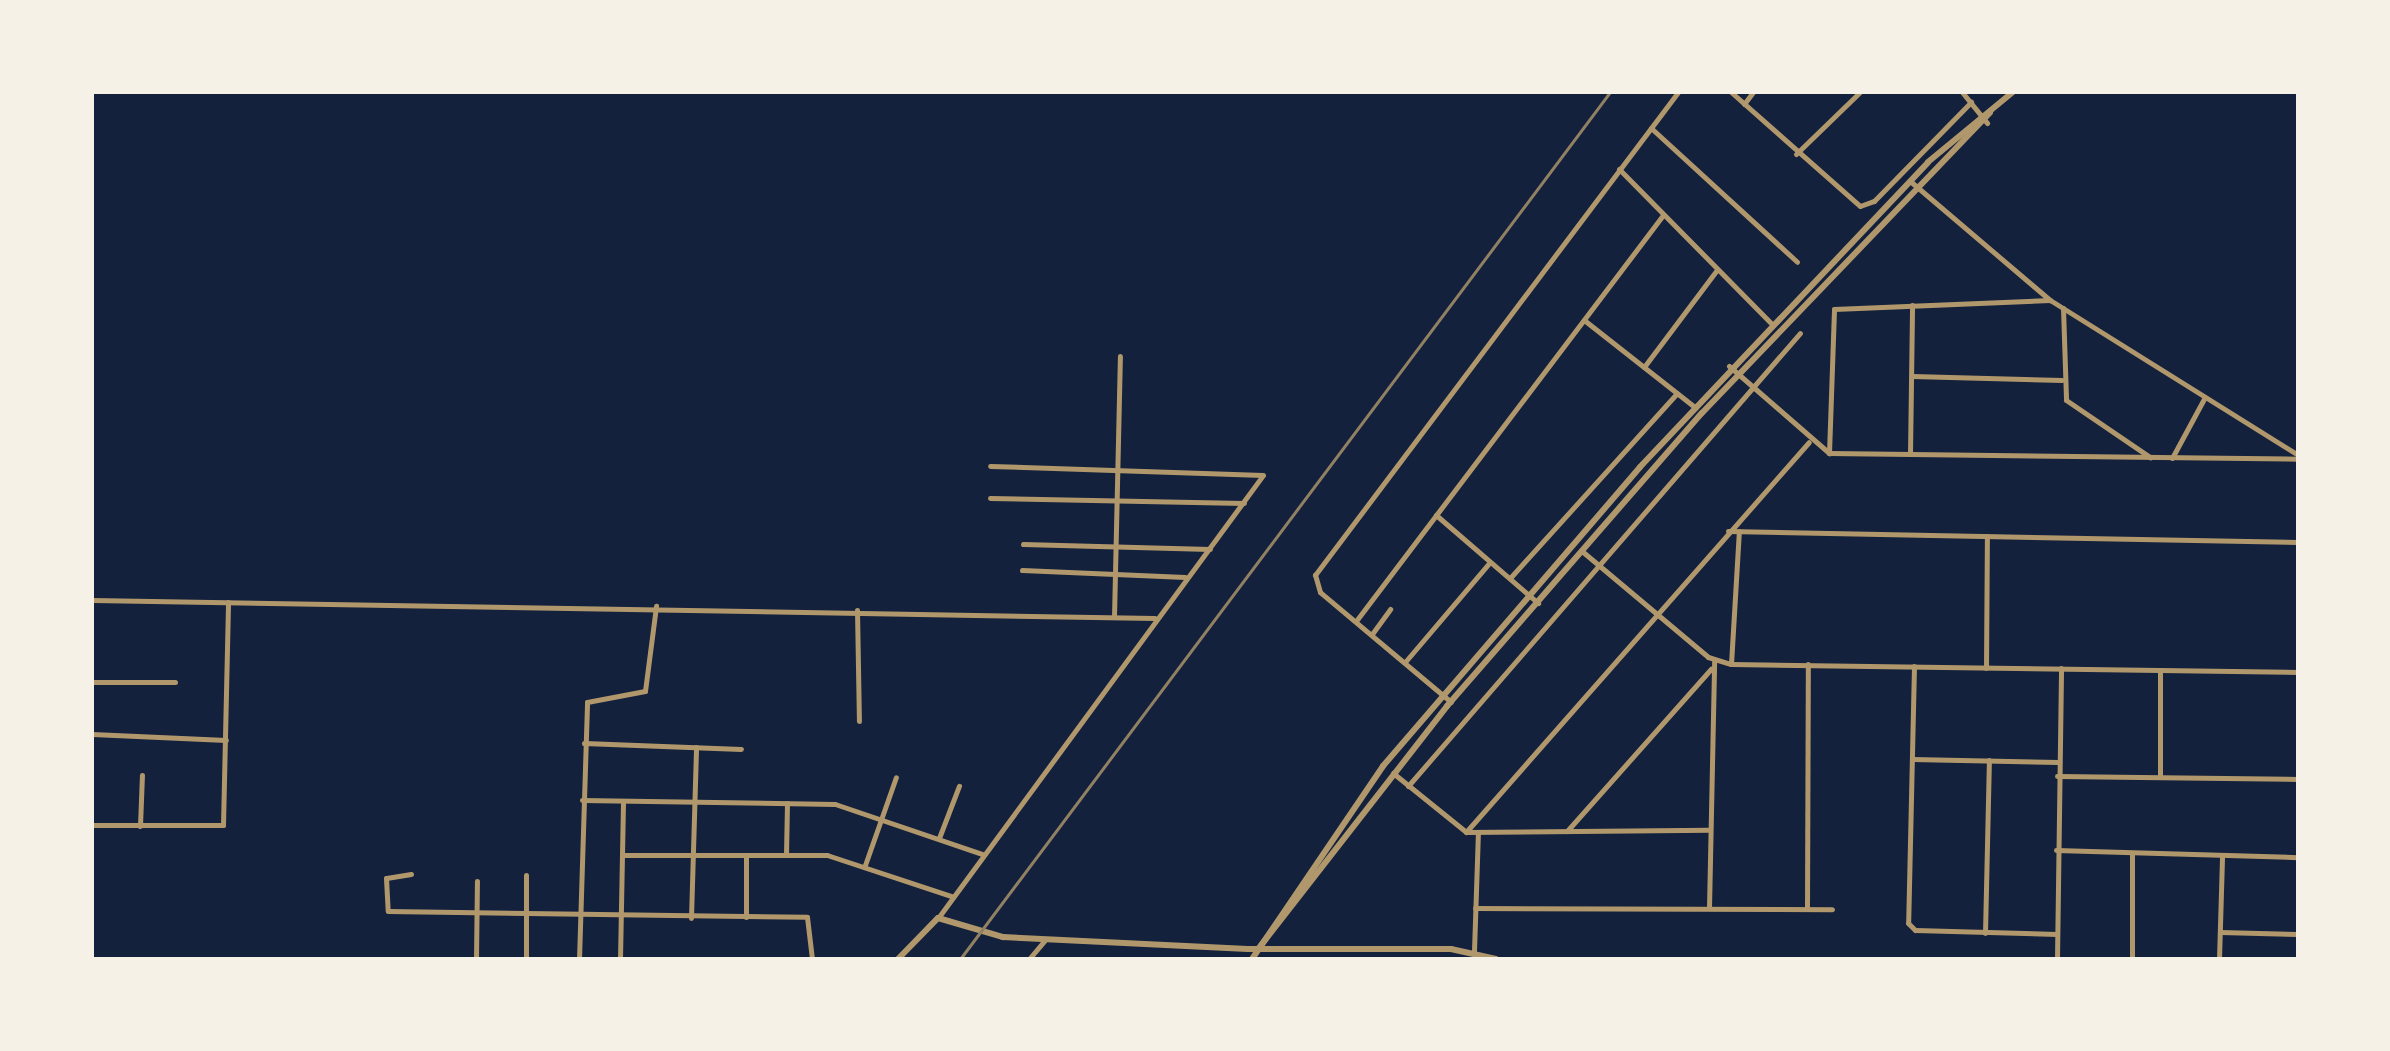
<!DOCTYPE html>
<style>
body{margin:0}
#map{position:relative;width:2390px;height:1051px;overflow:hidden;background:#14213d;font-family:"Crimson Pro",serif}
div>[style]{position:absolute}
.minor>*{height:5px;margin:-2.5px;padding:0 2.5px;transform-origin:2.5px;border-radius:2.5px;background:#b1986c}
.tertiary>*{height:6px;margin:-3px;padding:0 3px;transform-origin:3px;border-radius:3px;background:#b1986c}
.rail>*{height:3px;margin:-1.5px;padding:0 1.5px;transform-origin:1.5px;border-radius:1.5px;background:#918062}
span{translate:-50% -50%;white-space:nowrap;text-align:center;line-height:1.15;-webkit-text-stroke:6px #f6f1e7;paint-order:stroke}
.frame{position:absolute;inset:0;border:94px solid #f6f1e7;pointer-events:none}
</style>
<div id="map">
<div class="minor">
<div style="left:1731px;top:92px;width:172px;rotate:41.5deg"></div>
<div style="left:1860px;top:206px;width:15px;rotate:-20deg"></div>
<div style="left:1874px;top:201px;width:139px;rotate:-45.6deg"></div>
<div style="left:1962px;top:92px;width:40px;rotate:51deg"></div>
<div style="left:1744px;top:104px;width:15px;rotate:-53deg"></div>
<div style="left:1651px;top:128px;width:198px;rotate:42.5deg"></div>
<div style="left:1796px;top:154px;width:89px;rotate:-44.1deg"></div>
<div style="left:1619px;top:169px;width:218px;rotate:45.4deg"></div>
<div style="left:1910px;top:181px;width:184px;rotate:40.4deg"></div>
<div style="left:2050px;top:300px;width:292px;rotate:32deg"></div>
<div style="left:2063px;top:308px;width:92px;rotate:88.1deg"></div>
<div style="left:2066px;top:400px;width:102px;rotate:34.2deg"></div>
<div style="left:1584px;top:320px;width:142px;rotate:38.2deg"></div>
<div style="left:1729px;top:366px;width:133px;rotate:41deg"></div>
<div style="left:1829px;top:453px;width:469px;rotate:0.7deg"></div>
<div style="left:1644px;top:367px;width:120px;rotate:-53.1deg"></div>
<div style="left:1912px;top:376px;width:150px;rotate:1.5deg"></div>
<div style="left:1829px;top:453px;width:144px;rotate:-88deg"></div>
<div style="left:1834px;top:309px;width:216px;rotate:-2.4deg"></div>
<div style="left:1910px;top:454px;width:149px;rotate:-89.2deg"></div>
<div style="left:2172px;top:458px;width:69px;rotate:-61.6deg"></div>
<div style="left:990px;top:498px;width:254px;rotate:1.1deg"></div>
<div style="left:1436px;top:515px;width:135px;rotate:40.8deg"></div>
<div style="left:1728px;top:531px;width:570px;rotate:1.11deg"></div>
<div style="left:1023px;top:544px;width:187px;rotate:1.5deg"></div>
<div style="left:1583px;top:552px;width:163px;rotate:40deg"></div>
<div style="left:1708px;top:657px;width:24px;rotate:17deg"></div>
<div style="left:1731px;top:664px;width:567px;rotate:0.81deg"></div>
<div style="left:1022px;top:570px;width:163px;rotate:2.5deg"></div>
<div style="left:1510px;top:578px;width:249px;rotate:-47.9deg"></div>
<div style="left:92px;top:600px;width:1063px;rotate:0.97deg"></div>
<div style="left:857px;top:610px;width:111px;rotate:89deg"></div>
<div style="left:1114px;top:617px;width:261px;rotate:-88.7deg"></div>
<div style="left:1356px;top:621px;width:509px;rotate:-52.9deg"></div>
<div style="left:1372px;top:634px;width:31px;rotate:-54deg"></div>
<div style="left:1405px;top:662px;width:131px;rotate:-49.6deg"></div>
<div style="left:1731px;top:664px;width:133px;rotate:-86.6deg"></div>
<div style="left:1914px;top:666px;width:257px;rotate:91.3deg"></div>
<div style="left:1908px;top:923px;width:10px;rotate:45deg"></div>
<div style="left:1915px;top:930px;width:142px;rotate:1.6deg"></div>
<div style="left:1986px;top:668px;width:132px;rotate:-89.6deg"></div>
<div style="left:2160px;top:670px;width:107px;rotate:90deg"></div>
<div style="left:92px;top:682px;width:83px"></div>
<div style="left:1451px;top:702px;width:171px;rotate:-140deg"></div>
<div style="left:1320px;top:592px;width:18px;rotate:-106deg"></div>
<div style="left:1315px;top:575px;width:604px;rotate:-53.07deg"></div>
<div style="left:92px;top:734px;width:134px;rotate:2.6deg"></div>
<div style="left:584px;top:743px;width:157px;rotate:2.2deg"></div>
<div style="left:1912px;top:759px;width:146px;rotate:1.2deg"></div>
<div style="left:1393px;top:773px;width:94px;rotate:38.9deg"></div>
<div style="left:1466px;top:832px;width:244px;rotate:-0.5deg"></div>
<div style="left:2057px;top:776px;width:241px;rotate:0.7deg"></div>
<div style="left:1408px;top:786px;width:599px;rotate:-49.13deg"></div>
<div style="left:582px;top:800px;width:253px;rotate:0.9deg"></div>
<div style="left:835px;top:804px;width:155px;rotate:18.8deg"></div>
<div style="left:92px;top:825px;width:131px"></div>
<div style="left:223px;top:825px;width:223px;rotate:-88.7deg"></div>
<div style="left:140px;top:826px;width:51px;rotate:-87.8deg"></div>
<div style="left:1567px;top:831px;width:217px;rotate:-48.4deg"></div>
<div style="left:1466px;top:832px;width:519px;rotate:-48.67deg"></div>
<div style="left:939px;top:838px;width:56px;rotate:-69deg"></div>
<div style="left:2056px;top:850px;width:242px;rotate:1.7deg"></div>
<div style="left:2132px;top:853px;width:106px;rotate:90deg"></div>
<div style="left:623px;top:855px;width:204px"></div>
<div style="left:827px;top:855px;width:131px;rotate:18.3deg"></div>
<div style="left:746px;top:855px;width:62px;rotate:90deg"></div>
<div style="left:786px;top:855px;width:52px;rotate:-88.9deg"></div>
<div style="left:865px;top:865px;width:93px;rotate:-70.6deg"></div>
<div style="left:411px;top:874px;width:25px;rotate:171deg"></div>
<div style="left:386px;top:878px;width:33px;rotate:87deg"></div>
<div style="left:388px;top:911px;width:419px;rotate:0.8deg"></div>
<div style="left:807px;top:917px;width:42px;rotate:83.2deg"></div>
<div style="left:526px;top:875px;width:84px;rotate:90deg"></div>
<div style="left:1475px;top:908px;width:357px;rotate:0.2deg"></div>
<div style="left:1709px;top:908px;width:248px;rotate:-88.8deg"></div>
<div style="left:1807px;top:909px;width:245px;rotate:-89.8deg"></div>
<div style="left:691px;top:918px;width:171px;rotate:-88.3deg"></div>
<div style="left:938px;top:918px;width:549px;rotate:-53.73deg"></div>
<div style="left:1263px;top:475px;width:273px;rotate:-178.1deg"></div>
<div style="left:2220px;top:932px;width:78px;rotate:1.5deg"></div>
<div style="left:1985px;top:933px;width:173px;rotate:-88.7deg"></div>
<div style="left:1474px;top:951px;width:118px;rotate:-88.1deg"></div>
<div style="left:476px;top:959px;width:78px;rotate:-89.3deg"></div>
<div style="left:579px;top:959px;width:257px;rotate:-88.2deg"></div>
<div style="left:587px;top:702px;width:59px;rotate:-10.7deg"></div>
<div style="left:645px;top:691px;width:86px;rotate:-82.6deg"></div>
<div style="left:620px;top:959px;width:158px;rotate:-88.9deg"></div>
<div style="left:1029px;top:959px;width:25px;rotate:-50deg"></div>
<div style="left:2057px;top:959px;width:291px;rotate:-89.2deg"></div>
<div style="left:2219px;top:959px;width:104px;rotate:-88.3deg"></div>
</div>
<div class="tertiary">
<div style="left:1258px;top:949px;width:308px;rotate:-52.1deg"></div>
<div style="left:1447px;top:706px;width:388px;rotate:-49deg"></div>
<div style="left:1702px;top:413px;width:416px;rotate:-46.2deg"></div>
<div style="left:898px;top:959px;width:57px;rotate:-45.7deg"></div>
<div style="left:938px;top:918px;width:68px;rotate:16.3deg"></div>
<div style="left:1003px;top:937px;width:245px;rotate:2.8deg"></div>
<div style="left:1248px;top:949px;width:203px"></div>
<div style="left:1451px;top:949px;width:46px;rotate:12.5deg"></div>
<div style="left:1252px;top:959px;width:233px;rotate:-55.8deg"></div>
<div style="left:1383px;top:766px;width:394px;rotate:-49.3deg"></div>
<div style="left:1640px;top:467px;width:419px;rotate:-46.6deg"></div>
<div style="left:1928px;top:162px;width:110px;rotate:-39.5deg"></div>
</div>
<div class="rail">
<div style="left:960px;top:959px;width:1084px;rotate:-53.14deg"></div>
</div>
<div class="frame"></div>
</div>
